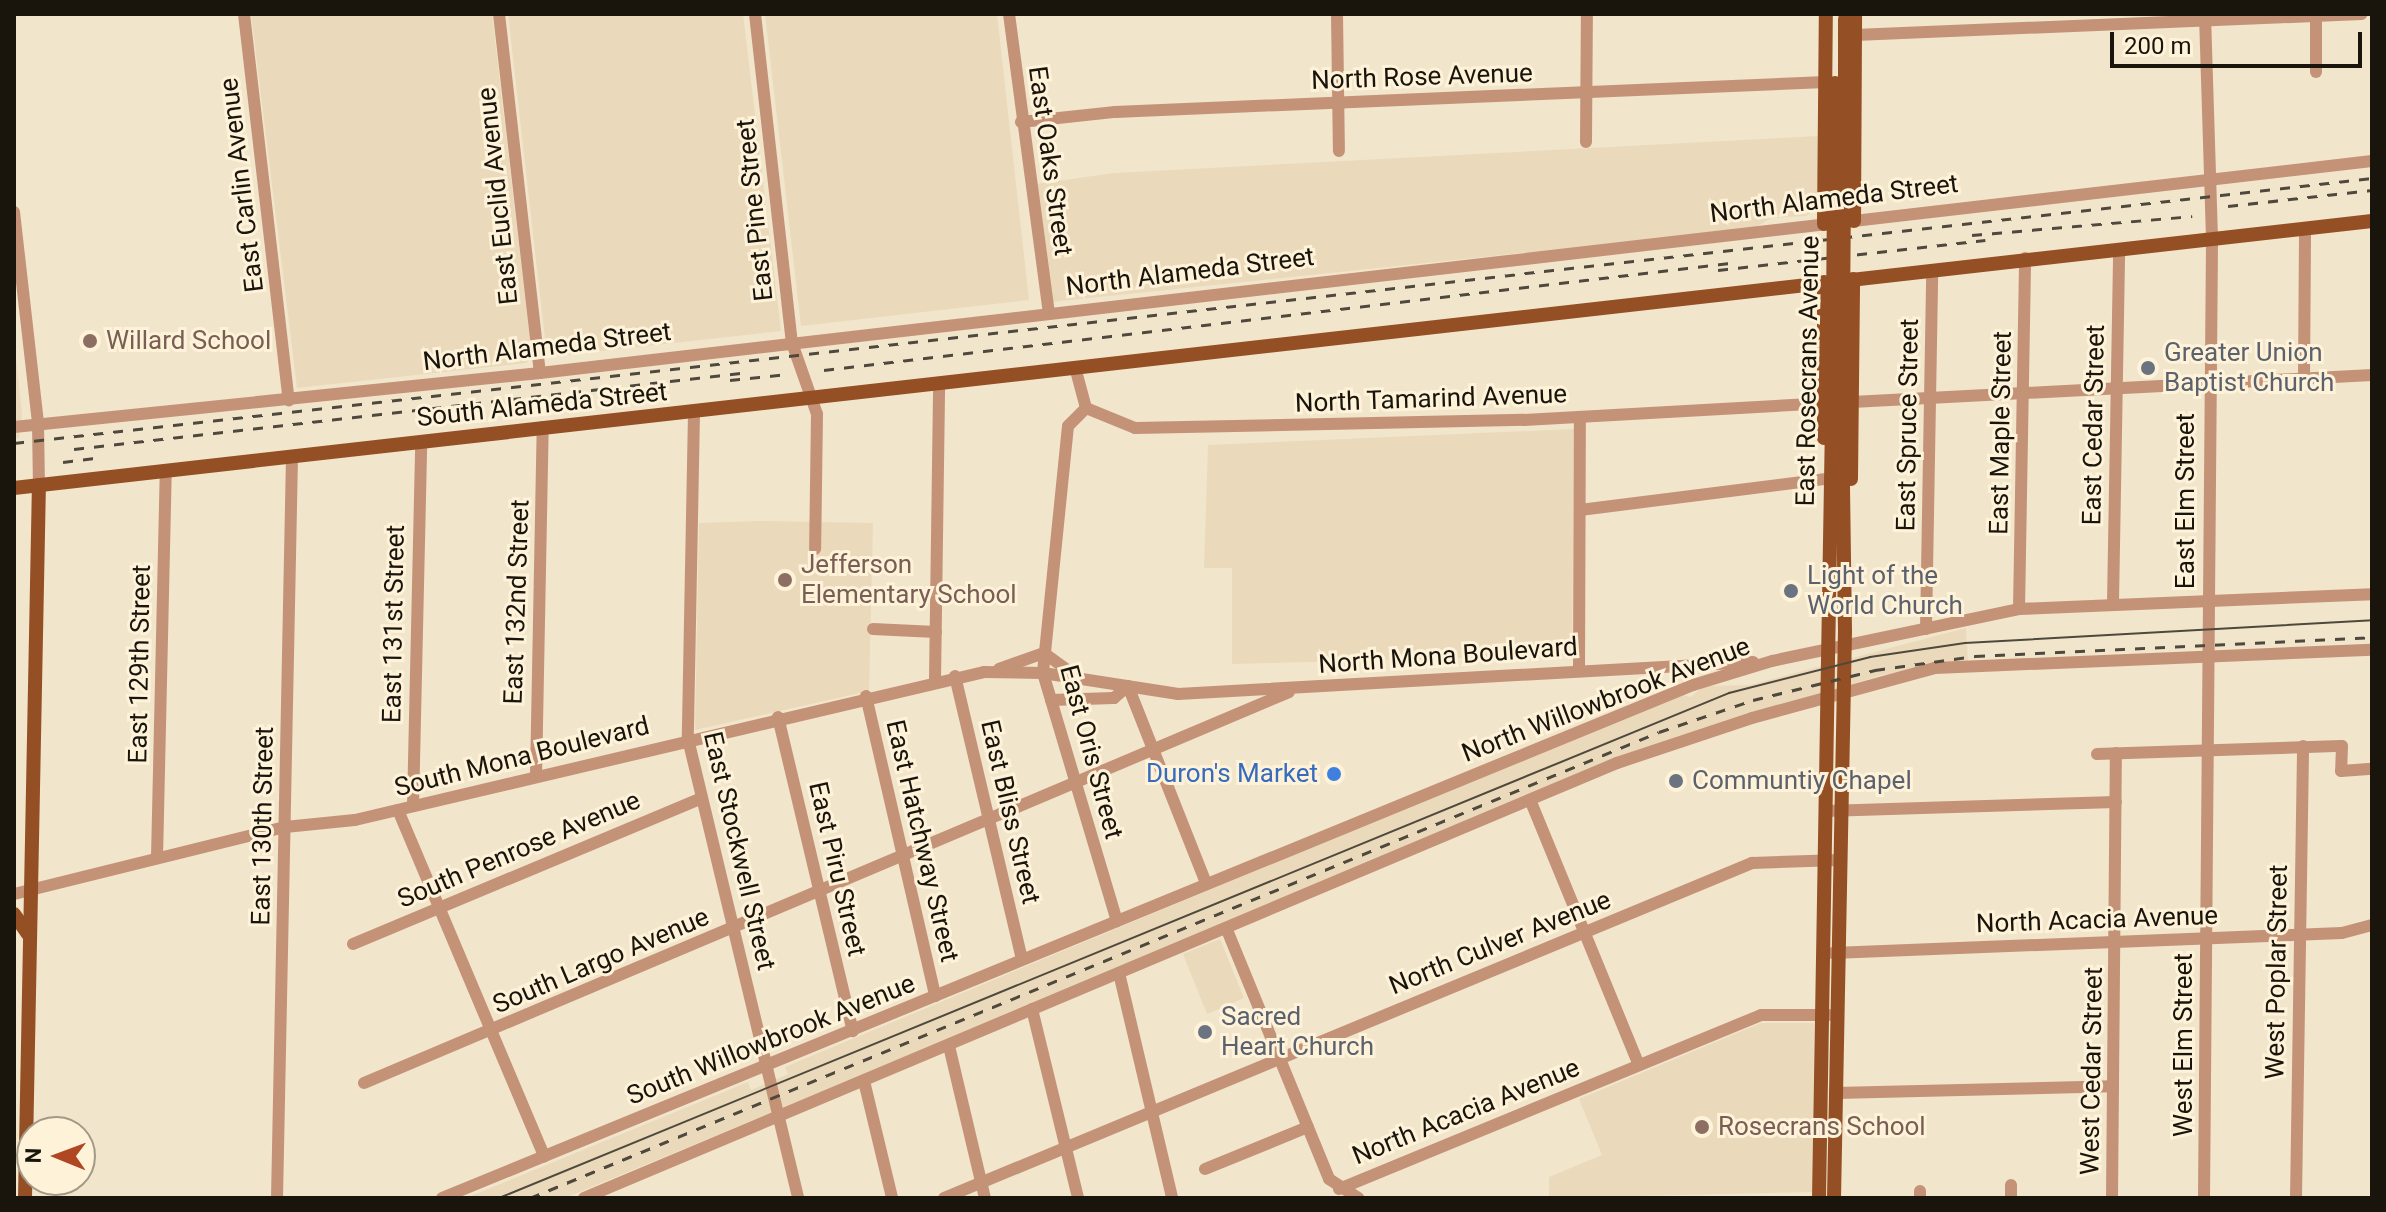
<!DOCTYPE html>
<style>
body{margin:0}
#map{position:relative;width:2386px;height:1212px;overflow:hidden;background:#f1e5cc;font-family:Roboto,sans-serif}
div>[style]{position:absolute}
.built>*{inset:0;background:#eadabb}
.minor>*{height:12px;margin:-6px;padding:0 6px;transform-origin:6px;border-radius:6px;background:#c49277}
.major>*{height:14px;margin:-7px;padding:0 7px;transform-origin:7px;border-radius:7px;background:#954f24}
.tram>*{height:2px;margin:-1px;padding:0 1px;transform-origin:1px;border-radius:1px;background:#4f483c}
.rail>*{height:3px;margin-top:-1.5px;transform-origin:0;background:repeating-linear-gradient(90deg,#4f483c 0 10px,transparent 0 20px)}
.major-bridge>*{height:14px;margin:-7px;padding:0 7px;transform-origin:7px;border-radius:7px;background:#954f24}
.dots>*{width:22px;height:22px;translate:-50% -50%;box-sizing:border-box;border:4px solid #fef2d9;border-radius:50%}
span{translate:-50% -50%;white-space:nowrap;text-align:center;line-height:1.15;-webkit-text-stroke:6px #fef2d9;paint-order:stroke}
.street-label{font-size:26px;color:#19140c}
.education-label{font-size:26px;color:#785e54}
.left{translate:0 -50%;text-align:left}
.worship-label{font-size:26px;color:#5b616d}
.shop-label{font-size:26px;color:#366cbe}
.right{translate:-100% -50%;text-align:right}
.frame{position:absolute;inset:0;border:16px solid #19140c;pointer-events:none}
.north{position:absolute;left:16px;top:1116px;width:80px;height:80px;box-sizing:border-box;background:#fef2d9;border:2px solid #a29987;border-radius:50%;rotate:271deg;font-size:22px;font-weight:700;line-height:32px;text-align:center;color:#19140c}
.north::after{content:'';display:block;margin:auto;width:28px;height:36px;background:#af4822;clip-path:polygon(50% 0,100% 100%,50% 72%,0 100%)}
.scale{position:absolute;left:2110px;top:32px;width:252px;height:36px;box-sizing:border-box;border:4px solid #19140c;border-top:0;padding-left:10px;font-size:24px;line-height:28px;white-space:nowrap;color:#19140c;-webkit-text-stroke:6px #fef2d9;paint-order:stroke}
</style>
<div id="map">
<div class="built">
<div style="clip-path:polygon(251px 14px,492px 14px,532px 357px,526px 363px,297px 388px)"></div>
<div style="clip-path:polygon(508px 14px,743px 14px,781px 331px,547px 357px)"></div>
<div style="clip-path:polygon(765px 14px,997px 14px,1029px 300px,801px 326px)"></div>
<div style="clip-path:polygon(1819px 136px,1819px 208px,1806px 216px,1771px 218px,1753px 229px,1051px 302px,1036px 184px,1114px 173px)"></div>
<div style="clip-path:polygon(14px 339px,22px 414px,19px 438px,14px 439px)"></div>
<div style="clip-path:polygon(1574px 429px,1572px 655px,1232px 664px,1232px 568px,1204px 568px,1208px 445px)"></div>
<div style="clip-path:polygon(760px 521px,873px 523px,869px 691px,695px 730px,699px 523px)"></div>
<div style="clip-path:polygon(1966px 628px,1968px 663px,1882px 675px,1676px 737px,565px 1198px,466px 1198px,748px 1082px,751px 1090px,788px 1074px,785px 1067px,1679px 694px,1691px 697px,1703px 686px,1750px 685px)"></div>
<div style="clip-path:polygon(1220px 939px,1244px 998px,1207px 1014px,1183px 954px)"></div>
<div style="clip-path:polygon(1761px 1023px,1814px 1023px,1813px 1192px,1549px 1198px,1549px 1177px,1602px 1155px,1579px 1099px)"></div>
</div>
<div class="minor">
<div style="left:244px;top:14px;width:389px;rotate:83.4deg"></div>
<div style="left:499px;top:14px;width:361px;rotate:83.5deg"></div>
<div style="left:755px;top:14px;width:331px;rotate:83.6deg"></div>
<div style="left:792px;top:343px;width:75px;rotate:70.6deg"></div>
<div style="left:817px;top:414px;width:135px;rotate:90.8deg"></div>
<div style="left:1009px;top:14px;width:302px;rotate:82.4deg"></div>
<div style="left:1337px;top:14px;width:137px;rotate:89.2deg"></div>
<div style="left:1855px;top:35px;width:507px;rotate:-2.37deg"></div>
<div style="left:2316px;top:72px;width:56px;rotate:-90deg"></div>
<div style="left:1021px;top:122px;width:95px;rotate:-6.1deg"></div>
<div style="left:1115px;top:112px;width:711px;rotate:-2.42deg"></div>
<div style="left:1586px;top:142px;width:128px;rotate:-89.6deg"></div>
<div style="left:14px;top:212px;width:213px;rotate:83.5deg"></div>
<div style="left:38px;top:424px;width:61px;rotate:89.1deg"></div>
<div style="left:1075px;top:367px;width:42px;rotate:75deg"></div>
<div style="left:1086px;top:408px;width:53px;rotate:22.2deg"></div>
<div style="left:1135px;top:428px;width:389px;rotate:-1.2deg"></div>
<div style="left:1524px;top:420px;width:300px;rotate:-3.2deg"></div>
<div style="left:2304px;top:379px;width:151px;rotate:-89.6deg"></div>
<div style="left:1852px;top:402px;width:521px;rotate:-2.97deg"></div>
<div style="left:1086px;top:408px;width:25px;rotate:135deg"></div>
<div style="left:1068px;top:426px;width:248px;rotate:95.8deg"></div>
<div style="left:1043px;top:673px;width:259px;rotate:73.4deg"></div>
<div style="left:694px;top:413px;width:326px;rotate:91.1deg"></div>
<div style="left:688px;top:739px;width:472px;rotate:76.5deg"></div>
<div style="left:14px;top:427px;width:529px;rotate:-5.86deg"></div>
<div style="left:540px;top:373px;width:1844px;rotate:-6.6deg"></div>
<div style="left:1580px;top:510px;width:246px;rotate:-7.2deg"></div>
<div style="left:2113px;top:603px;width:354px;rotate:-89deg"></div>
<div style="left:2019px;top:609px;width:351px;rotate:-89deg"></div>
<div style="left:873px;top:629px;width:63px;rotate:2.7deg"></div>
<div style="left:1926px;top:629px;width:359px;rotate:-89deg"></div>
<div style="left:999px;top:669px;width:48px;rotate:-19.6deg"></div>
<div style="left:1044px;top:653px;width:37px;rotate:36deg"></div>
<div style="left:1579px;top:669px;width:252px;rotate:-89.8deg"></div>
<div style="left:955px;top:676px;width:291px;rotate:76.7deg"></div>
<div style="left:935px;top:680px;width:295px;rotate:-89.2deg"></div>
<div style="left:866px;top:696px;width:308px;rotate:77deg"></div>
<div style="left:1051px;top:700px;width:63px;rotate:-1.8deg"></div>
<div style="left:1114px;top:698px;width:18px;rotate:-41deg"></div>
<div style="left:1128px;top:686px;width:212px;rotate:68.4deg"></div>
<div style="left:778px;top:717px;width:323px;rotate:76.6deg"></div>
<div style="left:2097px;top:754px;width:245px;rotate:-1.9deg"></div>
<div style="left:2342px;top:746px;width:25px;rotate:92deg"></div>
<div style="left:2341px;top:771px;width:31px;rotate:-4deg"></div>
<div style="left:536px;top:777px;width:350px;rotate:-88.9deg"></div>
<div style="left:1531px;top:802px;width:284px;rotate:67.7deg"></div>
<div style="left:413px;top:806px;width:364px;rotate:-88.7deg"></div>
<div style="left:398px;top:810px;width:376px;rotate:67.1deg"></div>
<div style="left:1826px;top:811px;width:290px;rotate:-1.8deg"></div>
<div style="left:157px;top:858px;width:387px;rotate:-88.7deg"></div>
<div style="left:14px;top:894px;width:279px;rotate:-13.9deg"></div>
<div style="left:285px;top:827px;width:70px;rotate:-5.7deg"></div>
<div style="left:355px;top:820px;width:646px;rotate:-13.24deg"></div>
<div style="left:984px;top:672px;width:59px;rotate:1deg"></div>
<div style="left:1043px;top:673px;width:137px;rotate:8.8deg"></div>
<div style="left:1178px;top:694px;width:576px;rotate:-3.19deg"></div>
<div style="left:1227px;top:930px;width:269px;rotate:67.7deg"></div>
<div style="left:1329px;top:1179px;width:35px;rotate:33deg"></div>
<div style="left:353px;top:944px;width:378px;rotate:-22.7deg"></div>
<div style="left:1833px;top:953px;width:509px;rotate:-2.25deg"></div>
<div style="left:2342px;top:933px;width:31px;rotate:-15deg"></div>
<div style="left:1119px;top:973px;width:231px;rotate:76.7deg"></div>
<div style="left:1032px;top:1009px;width:195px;rotate:76.3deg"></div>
<div style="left:949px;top:1046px;width:156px;rotate:76.7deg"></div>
<div style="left:864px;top:1081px;width:120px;rotate:76.5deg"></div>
<div style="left:364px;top:1083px;width:1004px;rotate:-22.91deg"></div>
<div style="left:1836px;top:1093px;width:277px;rotate:-1.4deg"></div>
<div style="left:1205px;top:1169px;width:111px;rotate:-22.2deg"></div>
<div style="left:1339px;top:1189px;width:456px;rotate:-22.4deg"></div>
<div style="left:1761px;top:1015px;width:68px"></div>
<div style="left:277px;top:1198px;width:742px;rotate:-88.84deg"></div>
<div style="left:442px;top:1198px;width:1352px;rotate:-22.3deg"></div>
<div style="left:1693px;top:685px;width:83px;rotate:-16.9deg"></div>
<div style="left:1772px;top:661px;width:252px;rotate:-11.9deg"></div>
<div style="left:2019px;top:609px;width:353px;rotate:-2.4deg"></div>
<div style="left:584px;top:1198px;width:1121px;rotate:-22.84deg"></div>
<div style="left:1617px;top:763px;width:142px;rotate:-18.4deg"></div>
<div style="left:1752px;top:718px;width:190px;rotate:-15.3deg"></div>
<div style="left:1935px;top:668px;width:437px;rotate:-2.4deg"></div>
<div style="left:944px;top:1198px;width:875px;rotate:-22.52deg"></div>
<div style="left:1752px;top:863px;width:88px;rotate:-2deg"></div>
<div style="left:1920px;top:1198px;width:7px;rotate:-90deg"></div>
<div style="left:2011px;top:1198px;width:13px;rotate:-90deg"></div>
<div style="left:2112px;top:1198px;width:445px;rotate:-89.5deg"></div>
<div style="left:2204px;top:1198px;width:960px;rotate:-89.52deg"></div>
<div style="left:2212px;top:238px;width:224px;rotate:-91.8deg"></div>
<div style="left:2296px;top:1198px;width:452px;rotate:-89.1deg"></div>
</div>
<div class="major">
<div style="left:1845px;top:83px;width:64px;rotate:-90deg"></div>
<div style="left:1854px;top:221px;width:207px;rotate:-89.7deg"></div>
<div style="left:1824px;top:224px;width:210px;rotate:-89.5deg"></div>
<div style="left:1824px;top:438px;width:156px;rotate:-90deg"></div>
<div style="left:1851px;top:479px;width:200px;rotate:-89.4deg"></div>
<div style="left:14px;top:488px;width:2373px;rotate:-6.46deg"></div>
<div style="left:14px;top:914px;width:24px;rotate:55deg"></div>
<div style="left:25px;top:1198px;width:713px;rotate:-88.88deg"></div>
<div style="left:1819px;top:1198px;width:772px;rotate:-89.04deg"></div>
<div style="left:1834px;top:1198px;width:567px;rotate:-88.89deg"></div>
<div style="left:1845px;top:631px;width:205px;rotate:-90.8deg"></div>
</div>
<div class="tram">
<div style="left:499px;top:1198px;width:1330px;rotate:-22.32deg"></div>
<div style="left:1729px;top:693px;width:146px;rotate:-14.3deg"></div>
<div style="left:1870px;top:657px;width:96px;rotate:-8.4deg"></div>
<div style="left:1965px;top:643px;width:408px;rotate:-3.2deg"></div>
</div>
<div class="rail">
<div style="left:2228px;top:206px;width:145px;rotate:-6.3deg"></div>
<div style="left:1972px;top:235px;width:221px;rotate:-4.9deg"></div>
<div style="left:1718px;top:270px;width:269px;rotate:-6.4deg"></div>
<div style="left:824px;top:370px;width:912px;rotate:-6.74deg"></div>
<div style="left:730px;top:380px;width:58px;rotate:-5.9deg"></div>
<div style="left:14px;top:443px;width:2373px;rotate:-6.41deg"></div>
<div style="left:74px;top:449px;width:671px;rotate:-6.5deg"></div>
<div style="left:63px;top:462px;width:32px;rotate:-7deg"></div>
<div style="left:530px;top:1198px;width:1221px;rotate:-22.43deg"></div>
<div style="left:1659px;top:732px;width:99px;rotate:-18.8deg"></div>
<div style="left:1753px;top:700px;width:126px;rotate:-13.8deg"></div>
<div style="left:1875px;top:670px;width:101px;rotate:-8deg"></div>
<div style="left:1975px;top:656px;width:397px;rotate:-2.7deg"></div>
</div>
<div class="major-bridge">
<div style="left:1832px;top:426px;width:343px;rotate:-89.5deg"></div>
<div style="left:1842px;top:426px;width:343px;rotate:-89.5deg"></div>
</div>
<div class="dots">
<div style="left:90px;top:341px;background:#8d6e63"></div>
<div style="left:2148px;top:368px;background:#6b7280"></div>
<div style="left:785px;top:580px;background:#8d6e63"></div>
<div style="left:1791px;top:591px;background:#6b7280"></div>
<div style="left:1334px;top:774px;background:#3f7fe0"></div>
<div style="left:1676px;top:781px;background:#6b7280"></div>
<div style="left:1205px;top:1032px;background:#6b7280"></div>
<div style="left:1702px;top:1127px;background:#8d6e63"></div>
</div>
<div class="street-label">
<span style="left:1422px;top:77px;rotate:-2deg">North Rose Avenue</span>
<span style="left:1050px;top:161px;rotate:82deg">East Oaks Street</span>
<span style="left:242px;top:185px;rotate:-97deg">East Carlin Avenue</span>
<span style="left:498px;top:196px;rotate:-96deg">East Euclid Avenue</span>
<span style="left:1834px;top:199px;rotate:-7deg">North Alameda Street</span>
<span style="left:755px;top:210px;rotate:-96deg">East Pine Street</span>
<span style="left:1190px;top:272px;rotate:-7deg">North Alameda Street</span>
<span style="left:547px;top:347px;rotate:-7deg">North Alameda Street</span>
<span style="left:1808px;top:371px;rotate:-89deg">East Rosecrans Avenue</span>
<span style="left:1431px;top:399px;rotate:-2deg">North Tamarind Avenue</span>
<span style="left:542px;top:405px;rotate:-6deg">South Alameda Street</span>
<span style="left:1908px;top:425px;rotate:-89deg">East Spruce Street</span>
<span style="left:2094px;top:425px;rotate:-89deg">East Cedar Street</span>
<span style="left:2001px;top:433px;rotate:-89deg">East Maple Street</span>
<span style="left:2186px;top:501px;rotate:-90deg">East Elm Street</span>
<span style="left:517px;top:602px;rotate:-88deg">East 132nd Street</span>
<span style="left:394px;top:624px;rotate:-89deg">East 131st Street</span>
<span style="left:1448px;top:656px;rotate:-4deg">North Mona Boulevard</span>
<span style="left:140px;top:664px;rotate:-89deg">East 129th Street</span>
<span style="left:1606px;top:700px;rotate:-21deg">North Willowbrook Avenue</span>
<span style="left:1091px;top:752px;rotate:75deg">East Oris Street</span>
<span style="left:522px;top:757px;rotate:-14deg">South Mona Boulevard</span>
<span style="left:1010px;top:812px;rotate:77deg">East Bliss Street</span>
<span style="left:263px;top:826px;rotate:-89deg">East 130th Street</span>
<span style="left:922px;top:841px;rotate:77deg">East Hatchway Street</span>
<span style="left:519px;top:850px;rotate:-23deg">South Penrose Avenue</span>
<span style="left:739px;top:851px;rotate:77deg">East Stockwell Street</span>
<span style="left:837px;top:869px;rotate:77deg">East Piru Street</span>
<span style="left:2097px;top:920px;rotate:-2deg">North Acacia Avenue</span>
<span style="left:1500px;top:943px;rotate:-22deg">North Culver Avenue</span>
<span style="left:601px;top:961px;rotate:-23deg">South Largo Avenue</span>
<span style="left:2277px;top:972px;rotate:-89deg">West Poplar Street</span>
<span style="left:771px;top:1040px;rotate:-22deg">South Willowbrook Avenue</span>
<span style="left:2184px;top:1045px;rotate:-90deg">West Elm Street</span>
<span style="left:2092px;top:1071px;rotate:-89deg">West Cedar Street</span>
<span style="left:1466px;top:1112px;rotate:-22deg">North Acacia Avenue</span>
</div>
<div class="education-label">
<span class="left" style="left:106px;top:341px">Willard School</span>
<span class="left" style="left:801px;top:580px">Jefferson<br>Elementary School</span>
<span class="left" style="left:1718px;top:1127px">Rosecrans School</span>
</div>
<div class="worship-label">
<span class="left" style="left:2164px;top:368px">Greater Union<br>Baptist Church</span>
<span class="left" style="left:1807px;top:591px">Light of the<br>World Church</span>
<span class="left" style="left:1692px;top:781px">Communtiy Chapel</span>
<span class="left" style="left:1221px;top:1032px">Sacred<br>Heart Church</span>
</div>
<div class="shop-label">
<span class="right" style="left:1318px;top:774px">Duron's Market</span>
</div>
<div class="frame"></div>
<div class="north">N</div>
<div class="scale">200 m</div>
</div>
